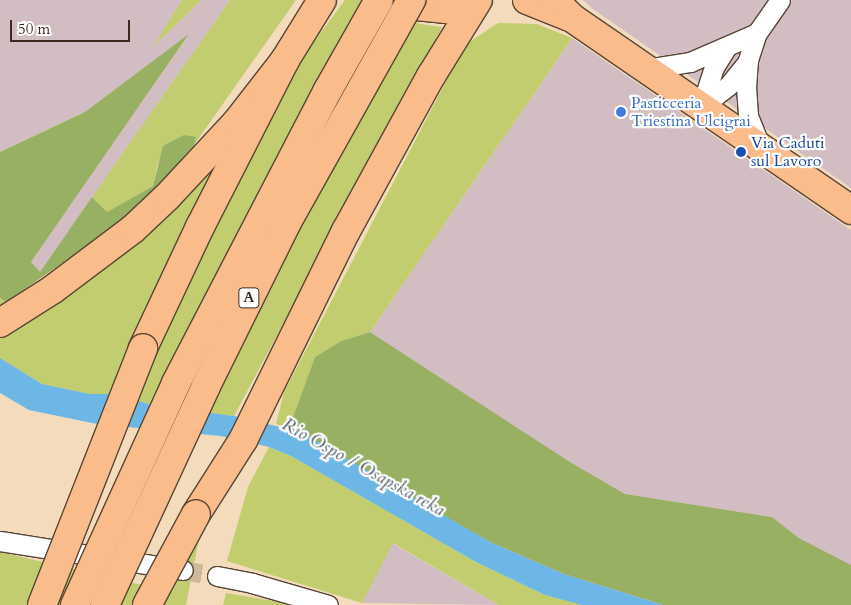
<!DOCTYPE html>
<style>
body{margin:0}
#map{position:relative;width:851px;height:605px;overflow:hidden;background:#f3dbbc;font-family:Cardo,serif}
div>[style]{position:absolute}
.industrial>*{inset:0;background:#d2bec2}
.green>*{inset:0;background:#c1cd6e}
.forest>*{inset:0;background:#98b061}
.water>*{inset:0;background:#6cb7e5}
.minor-tunnel>*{height:19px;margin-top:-9.5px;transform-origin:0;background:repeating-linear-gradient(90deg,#ceb89c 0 19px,transparent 0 28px)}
.roads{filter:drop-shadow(1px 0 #574536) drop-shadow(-1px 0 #574536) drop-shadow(0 1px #574536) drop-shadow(0 -1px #574536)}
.minor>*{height:19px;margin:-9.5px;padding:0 9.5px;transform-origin:9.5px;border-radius:9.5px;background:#fff}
.primary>*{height:28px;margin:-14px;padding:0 14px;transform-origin:14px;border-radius:14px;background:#fabc8b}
.trunk>*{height:28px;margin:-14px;padding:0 14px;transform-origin:14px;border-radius:14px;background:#fabc8b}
.bridges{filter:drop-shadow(1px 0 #574536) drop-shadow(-1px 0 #574536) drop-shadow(0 1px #574536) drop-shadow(0 -1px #574536)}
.trunk-bridge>*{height:28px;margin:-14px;padding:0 14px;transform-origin:14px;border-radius:14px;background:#fabc8b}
.dots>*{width:14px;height:14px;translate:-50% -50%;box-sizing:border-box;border:2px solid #fff;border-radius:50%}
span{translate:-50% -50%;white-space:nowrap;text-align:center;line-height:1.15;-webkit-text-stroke:4.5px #fff;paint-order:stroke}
.shield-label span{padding:1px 4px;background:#fff;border:1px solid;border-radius:4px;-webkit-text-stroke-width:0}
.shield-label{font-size:15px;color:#3b2a1e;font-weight:700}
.shop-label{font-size:16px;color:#366cbe}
.left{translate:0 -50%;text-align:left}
.transit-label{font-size:16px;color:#164399}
.water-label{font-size:18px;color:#4c5b64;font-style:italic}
.scale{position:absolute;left:10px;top:20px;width:120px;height:22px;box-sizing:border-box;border:2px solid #3b2a1e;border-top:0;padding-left:6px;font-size:15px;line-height:18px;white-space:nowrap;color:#3b2a1e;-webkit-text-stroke:4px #fff;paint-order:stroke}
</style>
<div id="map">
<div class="industrial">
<div style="clip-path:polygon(0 0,182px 0,154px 46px,201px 0,230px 0,40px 272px,31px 262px,188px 36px,85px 112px,0 152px)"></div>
<div style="clip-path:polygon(583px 0,851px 0,851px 188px,593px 9px)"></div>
<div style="clip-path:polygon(572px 38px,851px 230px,851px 565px,799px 538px,772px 517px,625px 494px,570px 462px,370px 332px)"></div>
<div style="clip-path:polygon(392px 543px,499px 605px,362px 603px)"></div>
</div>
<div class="green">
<div style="clip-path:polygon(182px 0,201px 0,153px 47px)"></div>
<div style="clip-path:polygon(230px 0,296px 0,194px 145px,196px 137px,158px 162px,153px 186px,107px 212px,92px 197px)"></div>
<div style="clip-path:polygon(345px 0,373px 0,389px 11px,420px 24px,442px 27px,234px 416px,151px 405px,120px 394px,90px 394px,42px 384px,0 358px,0 298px,6px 302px,5px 311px,225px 153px,130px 345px,156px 354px,248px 159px,307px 51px)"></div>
<div style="clip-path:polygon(498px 23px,537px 24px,572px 38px,370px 332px,341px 341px,315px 357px,289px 428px,276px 424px,284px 392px,465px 45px)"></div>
<div style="clip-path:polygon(269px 447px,291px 456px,476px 562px,545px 595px,582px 605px,499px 605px,393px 543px,362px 603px,227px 561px,248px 487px)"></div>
<div style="clip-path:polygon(200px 534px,186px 605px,0 605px,0 552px,172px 592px)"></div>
<div style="clip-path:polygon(226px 593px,279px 602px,288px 605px,223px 605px)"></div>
</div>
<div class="forest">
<div style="clip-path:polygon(189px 34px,31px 262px,40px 272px,92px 197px,107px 212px,153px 186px,163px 146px,184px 135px,196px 137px,194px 145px,155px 189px,110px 230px,6px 302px,0 298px,0 152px,85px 112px)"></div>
<div style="clip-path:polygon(370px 332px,570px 462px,625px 494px,772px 517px,799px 538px,851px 565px,851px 605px,663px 605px,564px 574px,490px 542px,289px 428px,315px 357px,341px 341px)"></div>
</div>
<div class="water">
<div style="clip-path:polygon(0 358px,42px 384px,90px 394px,120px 394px,151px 405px,234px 416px,301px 432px,490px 542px,564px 574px,663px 605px,582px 605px,545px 595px,476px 562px,291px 456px,269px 447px,221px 436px,97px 424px,29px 410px,0 393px)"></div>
</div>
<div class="minor-tunnel">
<div style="left:183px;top:570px;width:35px;rotate:10deg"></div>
</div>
<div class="roads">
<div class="minor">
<div style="left:726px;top:48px;width:22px;rotate:122deg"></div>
<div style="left:714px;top:67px;width:42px;rotate:108deg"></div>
<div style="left:701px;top:107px;width:34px;rotate:-38deg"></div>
<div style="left:728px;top:86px;width:32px;rotate:-51deg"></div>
<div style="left:646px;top:69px;width:45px;rotate:-9deg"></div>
<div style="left:690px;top:62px;width:73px;rotate:-23.4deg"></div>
<div style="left:761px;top:148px;width:35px;rotate:-112deg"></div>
<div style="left:748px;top:115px;width:27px;rotate:-94deg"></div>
<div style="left:746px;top:88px;width:28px;rotate:-86deg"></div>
<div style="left:748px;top:60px;width:28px;rotate:-72deg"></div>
<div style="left:757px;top:33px;width:40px;rotate:-55.1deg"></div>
<div style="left:0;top:541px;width:185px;rotate:9deg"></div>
<div style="left:217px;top:576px;width:36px;rotate:11deg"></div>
<div style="left:252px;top:583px;width:79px;rotate:16.1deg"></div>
</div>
<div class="primary">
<div style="left:404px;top:0;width:13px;rotate:27deg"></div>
<div style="left:416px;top:6px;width:30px;rotate:6deg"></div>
<div style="left:446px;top:9px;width:30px;rotate:-17deg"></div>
<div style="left:527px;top:0;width:45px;rotate:22deg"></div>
<div style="left:554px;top:0;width:25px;rotate:45deg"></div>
<div style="left:572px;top:18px;width:339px;rotate:34.5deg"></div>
<div style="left:0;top:323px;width:62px;rotate:-32.4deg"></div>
<div style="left:52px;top:290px;width:101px;rotate:-37deg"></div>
<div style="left:133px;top:229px;width:47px;rotate:-43.3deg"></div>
<div style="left:167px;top:197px;width:101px;rotate:-47deg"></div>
<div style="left:236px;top:123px;width:80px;rotate:-52.1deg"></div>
<div style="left:285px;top:60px;width:70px;rotate:-58.3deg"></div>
</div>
<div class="trunk">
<div style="left:143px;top:348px;width:134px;rotate:-64.8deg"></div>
<div style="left:200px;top:227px;width:187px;rotate:-63deg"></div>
<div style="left:196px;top:514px;width:88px;rotate:-57.6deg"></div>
<div style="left:243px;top:440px;width:233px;rotate:-63.8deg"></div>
<div style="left:346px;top:231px;width:177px;rotate:-61.3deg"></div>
<div style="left:431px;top:76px;width:89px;rotate:-58.3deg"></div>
</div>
</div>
<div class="bridges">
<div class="trunk-bridge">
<div style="left:42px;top:605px;width:276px;rotate:-68.5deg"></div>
<div style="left:75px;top:605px;width:244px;rotate:-65.5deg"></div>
<div style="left:176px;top:383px;width:330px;rotate:-62.6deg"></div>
<div style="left:328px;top:90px;width:103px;rotate:-60.5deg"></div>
<div style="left:105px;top:605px;width:241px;rotate:-65.2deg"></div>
<div style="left:206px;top:386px;width:181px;rotate:-63.7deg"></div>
<div style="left:286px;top:224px;width:257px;rotate:-60.8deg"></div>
<div style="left:147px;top:605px;width:103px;rotate:-61.7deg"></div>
</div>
</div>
<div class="dots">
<div style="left:621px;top:112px;background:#3f7fe0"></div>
<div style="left:741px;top:152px;background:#1a4fb4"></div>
</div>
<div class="shield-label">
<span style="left:249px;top:298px">A</span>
</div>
<div class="shop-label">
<span class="left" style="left:631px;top:112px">Pasticceria<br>Triestina Ulcigrai</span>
</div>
<div class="transit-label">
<span class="left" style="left:751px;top:152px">Via Caduti<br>sul Lavoro</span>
</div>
<div class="water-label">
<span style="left:363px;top:468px;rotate:29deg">Rio Ospo / Osapska reka</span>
</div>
<div class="scale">50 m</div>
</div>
